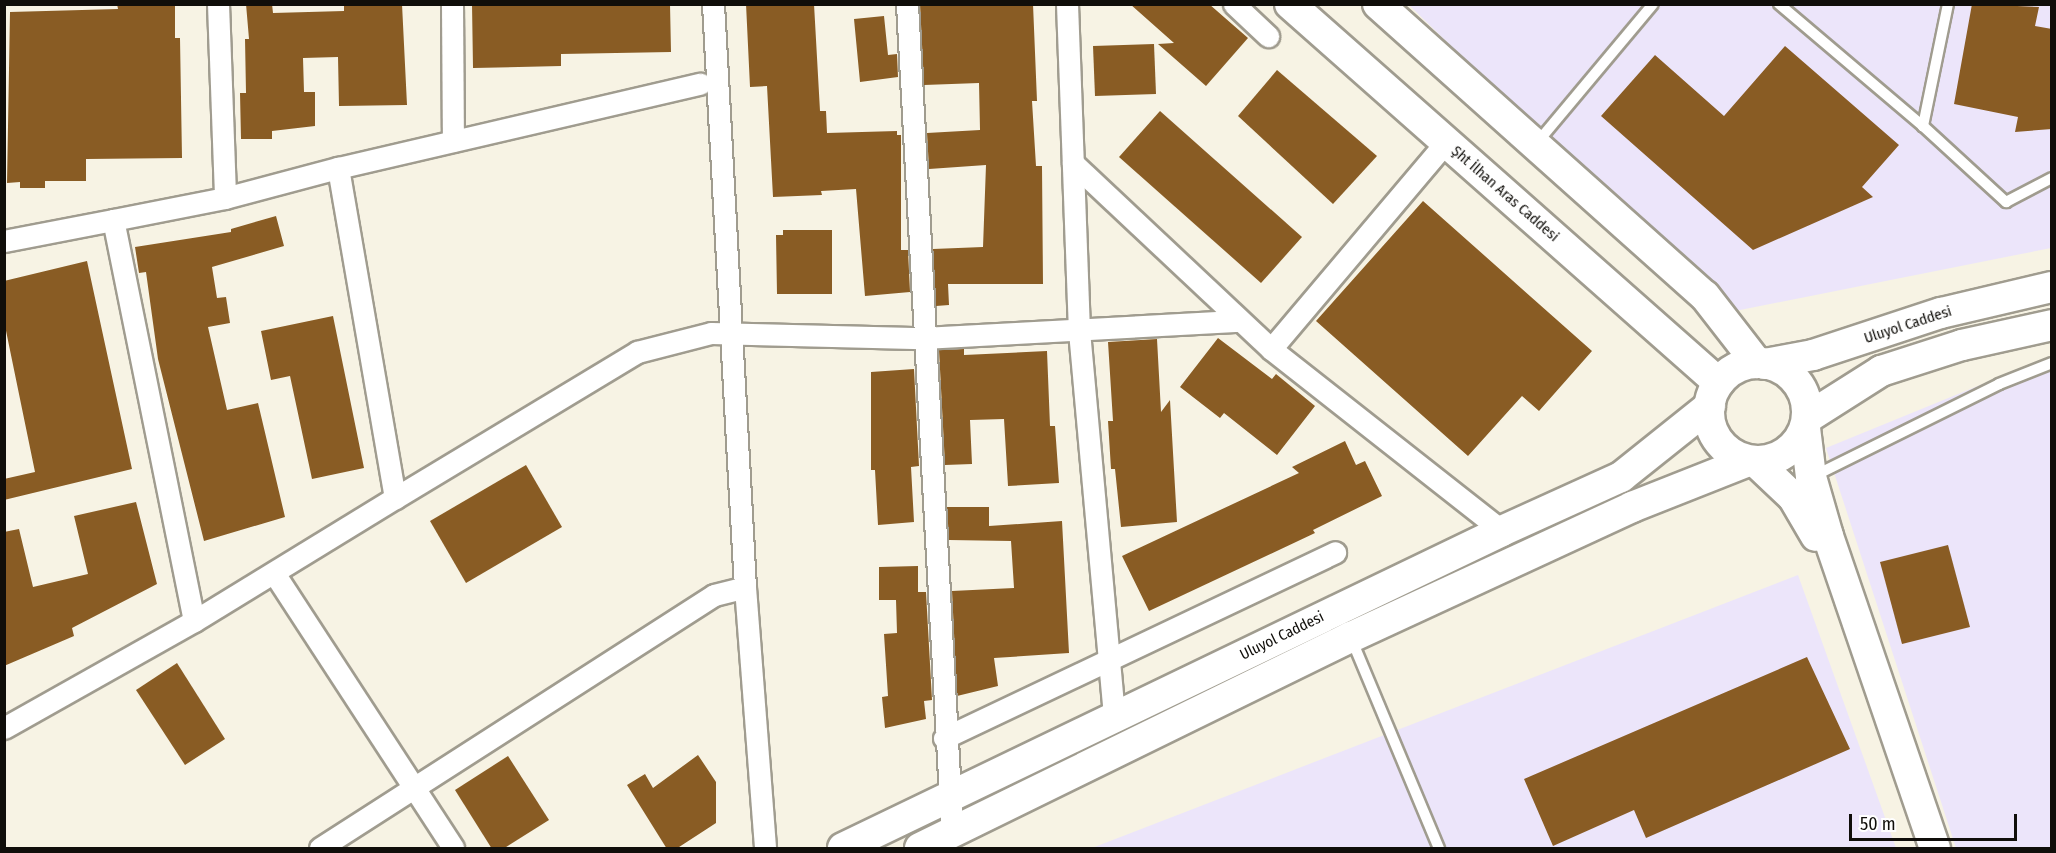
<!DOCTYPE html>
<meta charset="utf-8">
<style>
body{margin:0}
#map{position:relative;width:2056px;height:853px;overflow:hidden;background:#f7f3e4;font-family:"Fira Sans Condensed",sans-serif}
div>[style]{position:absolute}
.industrial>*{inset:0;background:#ece5fa}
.building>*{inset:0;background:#895c24}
.roads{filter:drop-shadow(2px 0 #a09c8f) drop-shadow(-2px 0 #a09c8f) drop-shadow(0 2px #a09c8f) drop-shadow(0 -2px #a09c8f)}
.lane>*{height:10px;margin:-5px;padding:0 5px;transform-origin:5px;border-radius:5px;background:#fff}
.street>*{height:21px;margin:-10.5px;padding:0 10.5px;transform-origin:10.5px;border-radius:10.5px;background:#fff}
.secondary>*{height:30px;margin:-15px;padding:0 15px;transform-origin:15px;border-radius:15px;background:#fff}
.secondary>.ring{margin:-15px;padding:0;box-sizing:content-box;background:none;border:30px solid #fff;border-radius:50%}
span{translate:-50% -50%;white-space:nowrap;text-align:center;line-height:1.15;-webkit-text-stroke:6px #fff;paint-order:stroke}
.street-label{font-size:15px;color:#100e0a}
.frame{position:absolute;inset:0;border:6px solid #100e0a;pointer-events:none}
.scale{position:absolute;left:1849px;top:814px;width:168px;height:27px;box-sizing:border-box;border:3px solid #100e0a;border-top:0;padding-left:8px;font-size:18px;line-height:21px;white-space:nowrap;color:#100e0a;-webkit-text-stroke:4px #fff;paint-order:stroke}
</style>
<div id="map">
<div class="industrial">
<div style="clip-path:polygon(1409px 5px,2051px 5px,2051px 248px,1725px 313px)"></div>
<div style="clip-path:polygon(2051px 356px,2051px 848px,1956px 848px,1826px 448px)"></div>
<div style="clip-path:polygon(1798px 575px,1896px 848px,1092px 848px)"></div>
</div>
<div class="building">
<div style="clip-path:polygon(117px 4px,175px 4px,175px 38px,180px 38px,182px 158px,86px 159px,86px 181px,45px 181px,45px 188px,20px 188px,20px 182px,7px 183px,10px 12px,118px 9px)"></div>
<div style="clip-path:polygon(246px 4px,272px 4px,273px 13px,344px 11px,344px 4px,402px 4px,407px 105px,339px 106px,338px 57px,303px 58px,304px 92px,315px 92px,315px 126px,272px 131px,272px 139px,241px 139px,240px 93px,246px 93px,245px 39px,249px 39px)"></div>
<div style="clip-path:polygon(472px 4px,670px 4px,671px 52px,561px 54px,561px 66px,473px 68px)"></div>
<div style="clip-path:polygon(746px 4px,814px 4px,820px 111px,826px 111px,827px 133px,897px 131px,897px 135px,901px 135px,901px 250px,908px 250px,910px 292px,865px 296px,856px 189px,821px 191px,822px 195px,773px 197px,767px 86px,750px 87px)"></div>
<div style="clip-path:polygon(920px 4px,1033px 4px,1037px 101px,1032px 101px,1036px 166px,1042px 166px,1043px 284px,948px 284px,949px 305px,936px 306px,933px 249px,983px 247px,986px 165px,929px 169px,927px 133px,980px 130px,979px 83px,924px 85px)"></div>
<div style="clip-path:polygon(1130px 4px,1209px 4px,1248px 38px,1206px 86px,1158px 44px,1174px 43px)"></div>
<div style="clip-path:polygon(1972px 4px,2039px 7px,2035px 26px,2052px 29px,2052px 129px,2015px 132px,2018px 117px,1954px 104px)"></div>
<div style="clip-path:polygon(884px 16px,888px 55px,897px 54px,898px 77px,860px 82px,854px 19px)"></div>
<div style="clip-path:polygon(1154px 44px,1156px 94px,1095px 96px,1093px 46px)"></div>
<div style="clip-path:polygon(1785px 46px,1899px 145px,1862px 187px,1873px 197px,1753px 250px,1601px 116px,1655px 55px,1724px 116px)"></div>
<div style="clip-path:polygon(1277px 70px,1377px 156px,1333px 204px,1238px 116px)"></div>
<div style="clip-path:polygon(1160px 111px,1302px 237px,1261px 283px,1119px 157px)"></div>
<div style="clip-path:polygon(1423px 201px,1592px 351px,1539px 411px,1522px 396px,1468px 456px,1316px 321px)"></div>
<div style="clip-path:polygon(276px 216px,284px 246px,212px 267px,217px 298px,226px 297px,230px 323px,208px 327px,227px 410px,258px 403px,285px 517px,204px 541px,158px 359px,146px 272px,139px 273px,135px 247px,231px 232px,231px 229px)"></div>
<div style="clip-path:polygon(783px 230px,832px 230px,832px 294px,777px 294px,776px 235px,783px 235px)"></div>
<div style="clip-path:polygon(87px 261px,132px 469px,4px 500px,4px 479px,35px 472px,4px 321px,4px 281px)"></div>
<div style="clip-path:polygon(333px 316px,364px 468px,312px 479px,290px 376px,271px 380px,261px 331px)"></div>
<div style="clip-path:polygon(1218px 338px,1272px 379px,1276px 374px,1315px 406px,1277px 455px,1224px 413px,1220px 418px,1180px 387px)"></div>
<div style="clip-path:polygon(1157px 339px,1161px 412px,1170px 400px,1177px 522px,1121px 527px,1115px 469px,1111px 469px,1108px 421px,1113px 421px,1108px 342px)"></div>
<div style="clip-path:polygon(964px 349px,964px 355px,1047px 351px,1050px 426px,1055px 426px,1059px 483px,1008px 486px,1004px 419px,970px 420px,972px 464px,945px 465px,939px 350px)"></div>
<div style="clip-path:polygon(914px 369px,919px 466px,911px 467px,914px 522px,878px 525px,875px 470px,871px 470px,871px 372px)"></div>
<div style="clip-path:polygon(1345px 441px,1356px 465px,1365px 461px,1382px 496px,1313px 530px,1315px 533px,1149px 611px,1122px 556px,1299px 473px,1292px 467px)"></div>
<div style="clip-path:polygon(526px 465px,562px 527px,466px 583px,430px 521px)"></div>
<div style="clip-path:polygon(136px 502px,157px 584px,72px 628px,74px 636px,4px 666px,4px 532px,19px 529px,33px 587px,88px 574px,74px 516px)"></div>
<div style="clip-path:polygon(947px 507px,989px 507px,989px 526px,1062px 521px,1069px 653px,994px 658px,998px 686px,957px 696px,952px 591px,1014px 588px,1011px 541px,949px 540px)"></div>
<div style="clip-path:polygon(1948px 545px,1970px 627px,1902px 644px,1880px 562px)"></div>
<div style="clip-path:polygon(918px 566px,918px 592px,926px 592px,932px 700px,924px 701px,926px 719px,885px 728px,882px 697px,888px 696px,884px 634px,897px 633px,896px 600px,879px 600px,879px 567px)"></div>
<div style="clip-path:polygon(1807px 657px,1850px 749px,1646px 838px,1634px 810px,1553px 846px,1524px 779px)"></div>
<div style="clip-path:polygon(177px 663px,225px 739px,185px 765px,136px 690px)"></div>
<div style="clip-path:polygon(698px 755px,716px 782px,716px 823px,676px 849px,667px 849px,627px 785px,645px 774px,653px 788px)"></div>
<div style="clip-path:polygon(508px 756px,549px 820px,503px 849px,492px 849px,455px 790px)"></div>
</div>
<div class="roads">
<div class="lane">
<div style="left:1779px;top:4px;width:189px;rotate:40.3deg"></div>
<div style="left:1948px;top:4px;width:125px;rotate:101.6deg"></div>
<div style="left:1923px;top:126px;width:113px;rotate:42.5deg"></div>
<div style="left:2006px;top:202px;width:52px;rotate:-27.6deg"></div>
<div style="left:1536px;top:144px;width:182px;rotate:-50.1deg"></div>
<div style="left:1814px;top:476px;width:207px;rotate:-26.4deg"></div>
<div style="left:1999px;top:384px;width:57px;rotate:-21.6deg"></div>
<div style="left:1351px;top:638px;width:228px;rotate:67.3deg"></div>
</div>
<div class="street">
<div style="left:218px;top:4px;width:194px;rotate:87.9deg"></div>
<div style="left:452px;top:4px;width:137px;rotate:89.6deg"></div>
<div style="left:713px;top:4px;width:584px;rotate:86.86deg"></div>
<div style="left:745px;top:587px;width:262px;rotate:85.6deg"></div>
<div style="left:907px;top:4px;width:830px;rotate:86.89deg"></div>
<div style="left:1067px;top:4px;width:327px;rotate:87.9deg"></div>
<div style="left:1079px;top:331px;width:388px;rotate:84.8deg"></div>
<div style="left:1234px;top:4px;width:47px;rotate:43.3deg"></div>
<div style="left:1073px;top:163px;width:272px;rotate:43.2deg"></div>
<div style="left:1271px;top:349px;width:294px;rotate:38.2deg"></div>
<div style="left:4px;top:241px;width:111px;rotate:-10.9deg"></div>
<div style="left:1271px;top:349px;width:271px;rotate:-49.8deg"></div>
<div style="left:395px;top:498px;width:283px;rotate:-31.1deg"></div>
<div style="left:637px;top:352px;width:76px;rotate:-14.4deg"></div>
<div style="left:711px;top:333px;width:212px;rotate:1.4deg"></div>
<div style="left:923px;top:338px;width:317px;rotate:-3.1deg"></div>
<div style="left:274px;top:573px;width:328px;rotate:56.9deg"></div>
<div style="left:194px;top:621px;width:409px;rotate:-101.4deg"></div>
<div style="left:113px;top:220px;width:114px;rotate:-11.1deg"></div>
<div style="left:225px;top:198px;width:117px;rotate:-14.9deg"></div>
<div style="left:338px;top:168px;width:372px;rotate:-13.1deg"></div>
<div style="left:4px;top:728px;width:218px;rotate:-29.4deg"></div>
<div style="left:194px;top:621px;width:236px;rotate:-31.5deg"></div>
<div style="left:395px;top:498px;width:335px;rotate:-99.8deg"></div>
<div style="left:944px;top:738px;width:433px;rotate:-25.4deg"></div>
<div style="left:320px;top:848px;width:468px;rotate:-32.7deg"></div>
<div style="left:714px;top:595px;width:32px;rotate:-14deg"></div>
</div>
<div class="secondary">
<div style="left:1290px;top:4px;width:572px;rotate:41.46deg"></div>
<div style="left:1378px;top:4px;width:438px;rotate:41.8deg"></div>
<div style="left:1705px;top:296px;width:85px;rotate:52.2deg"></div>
<div class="ring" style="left:1709px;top:363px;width:68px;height:68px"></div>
<div style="left:1765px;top:364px;width:49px;rotate:-10.6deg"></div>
<div style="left:1813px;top:355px;width:135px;rotate:-18.2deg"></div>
<div style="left:1941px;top:313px;width:114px;rotate:-13.2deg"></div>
<div style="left:1807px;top:418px;width:88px;rotate:-32.4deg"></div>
<div style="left:1881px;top:371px;width:85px;rotate:-17.8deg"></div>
<div style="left:1962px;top:345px;width:92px;rotate:-12.5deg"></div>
<div style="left:1805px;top:428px;width:49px;rotate:83deg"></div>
<div style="left:1811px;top:477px;width:61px;rotate:73.9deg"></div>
<div style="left:1828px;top:536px;width:330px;rotate:71.1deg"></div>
<div style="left:1756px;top:462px;width:51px;rotate:43.4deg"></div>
<div style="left:1793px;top:497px;width:45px;rotate:59.5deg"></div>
<div style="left:843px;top:848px;width:731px;rotate:-25.69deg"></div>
<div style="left:1502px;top:531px;width:131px;rotate:-24.4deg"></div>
<div style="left:1621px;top:477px;width:114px;rotate:-38.6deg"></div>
<div style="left:920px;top:848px;width:480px;rotate:-26.1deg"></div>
<div style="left:1351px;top:637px;width:310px;rotate:-24.8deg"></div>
<div style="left:1632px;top:507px;width:125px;rotate:-21.6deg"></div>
</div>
</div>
<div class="street-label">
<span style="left:1505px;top:194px;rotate:41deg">Şht İlhan Aras Caddesi</span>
<span style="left:1908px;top:325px;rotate:-18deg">Uluyol Caddesi</span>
<span style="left:1282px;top:636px;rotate:-26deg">Uluyol Caddesi</span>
</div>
<div class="frame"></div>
<div class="scale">50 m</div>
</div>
